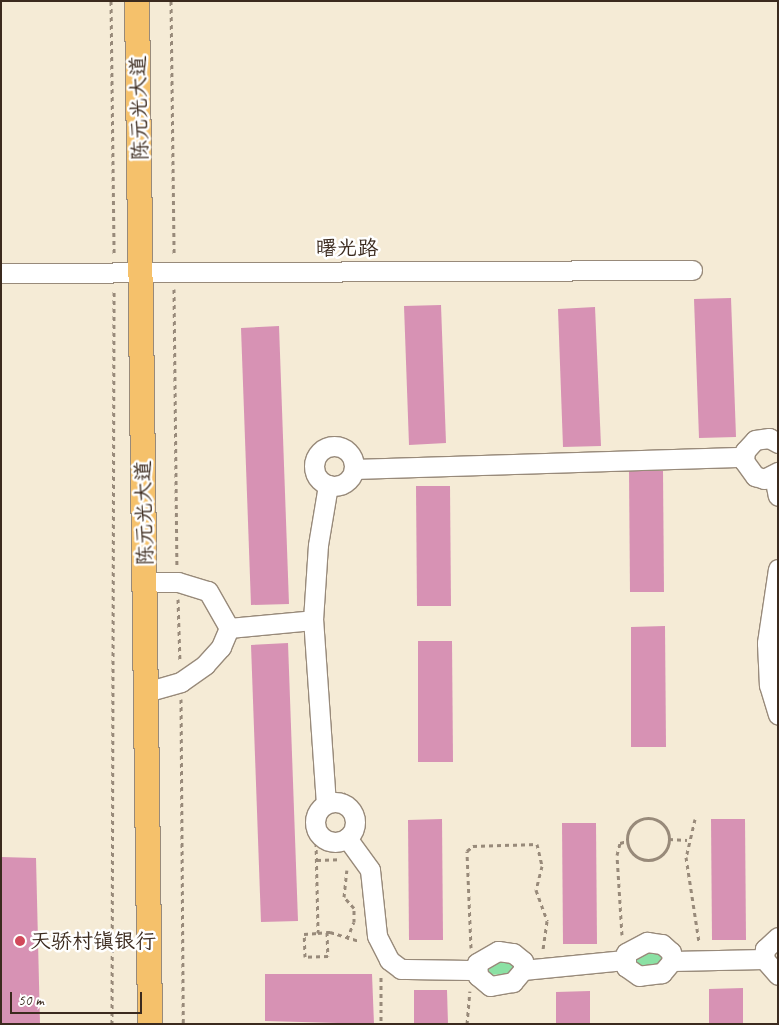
<!DOCTYPE html>
<meta charset="utf-8">
<style>
body{margin:0}
#map{position:relative;width:779px;height:1025px;overflow:hidden;background:#f5ebd6;font-family:Caveat,"LXGW WenKai TC",sans-serif}
div>[style]{position:absolute}
.green>*{inset:0;background:#8be1a4}
.building>*{inset:0;background:#d792b4}
.path>*{height:3px;margin-top:-1.5px;transform-origin:0;background:repeating-linear-gradient(90deg,#988a7a 0 4px,transparent 0 8px)}
.path>.ring{margin:-1.5px;padding:0;box-sizing:content-box;background:none;border:3px solid #988a7a;border-radius:50%}
.roads{filter:drop-shadow(1px 0 #988a7a) drop-shadow(-1px 0 #988a7a) drop-shadow(0 1px #988a7a) drop-shadow(0 -1px #988a7a)}
.minor>*{height:19px;margin:-9.5px;padding:0 9.5px;transform-origin:9.5px;border-radius:9.5px;background:#fff}
.minor>.ring{margin:-9.5px;padding:0;box-sizing:content-box;background:none;border:19px solid #fff;border-radius:50%}
.major>*{height:24px;margin:-12px;padding:0 12px;transform-origin:12px;border-radius:12px;background:#f5c16b}
.dots>*{width:14px;height:14px;translate:-50% -50%;box-sizing:border-box;border:2px solid #fff;border-radius:50%}
span{translate:-50% -50%;white-space:nowrap;text-align:center;line-height:1.15;-webkit-text-stroke:5px #fff;paint-order:stroke}
.street-label{font-size:21px;color:#3b2a1e}
.poi-label{font-size:21px;color:#3b2a1e}
.left{translate:0 -50%;text-align:left}
.frame{position:absolute;inset:0;border:2px solid #3b2a1e;pointer-events:none}
.scale{position:absolute;left:10px;top:992px;width:132px;height:22px;box-sizing:border-box;border:2px solid #3b2a1e;border-top:0;padding-left:6px;font-size:15px;line-height:18px;white-space:nowrap;color:#3b2a1e;-webkit-text-stroke:4px #fff;paint-order:stroke}
</style>
<div id="map">
<div class="green">
<div style="clip-path:polygon(654px 950px,665px 956px,663px 963px,642px 969px,635px 963px,635px 955px)"></div>
<div style="clip-path:polygon(504px 959px,515px 964px,510px 974px,488px 975px,485px 965px)"></div>
</div>
<div class="building">
<div style="clip-path:polygon(731px 298px,736px 437px,699px 438px,694px 299px)"></div>
<div style="clip-path:polygon(441px 305px,446px 443px,409px 445px,404px 306px)"></div>
<div style="clip-path:polygon(595px 307px,601px 446px,563px 447px,558px 309px)"></div>
<div style="clip-path:polygon(279px 326px,289px 604px,251px 605px,241px 328px)"></div>
<div style="clip-path:polygon(629px 471px,663px 471px,664px 592px,630px 592px)"></div>
<div style="clip-path:polygon(416px 486px,450px 486px,451px 606px,417px 606px)"></div>
<div style="clip-path:polygon(665px 626px,666px 747px,631px 747px,631px 627px)"></div>
<div style="clip-path:polygon(418px 641px,452px 641px,453px 762px,418px 762px)"></div>
<div style="clip-path:polygon(288px 643px,298px 921px,261px 922px,251px 645px)"></div>
<div style="clip-path:polygon(442px 819px,443px 940px,409px 940px,408px 820px)"></div>
<div style="clip-path:polygon(711px 819px,745px 819px,746px 940px,712px 940px)"></div>
<div style="clip-path:polygon(562px 823px,596px 823px,597px 944px,563px 944px)"></div>
<div style="clip-path:polygon(1px 857px,36px 858px,40px 1024px,1px 1024px)"></div>
<div style="clip-path:polygon(265px 974px,372px 974px,374px 1024px,265px 1021px)"></div>
<div style="clip-path:polygon(743px 988px,743px 1024px,709px 1024px,709px 989px)"></div>
<div style="clip-path:polygon(414px 990px,447px 990px,448px 1024px,414px 1024px)"></div>
<div style="clip-path:polygon(590px 991px,590px 1024px,556px 1024px,556px 992px)"></div>
</div>
<div class="path">
<div style="left:111px;top:1px;width:255px;rotate:89.3deg"></div>
<div style="left:171px;top:1px;width:255px;rotate:89.3deg"></div>
<div style="left:174px;top:289px;width:277px;rotate:89.4deg"></div>
<div style="left:178px;top:599px;width:62px;rotate:88.2deg"></div>
<div style="left:181px;top:699px;width:325px;rotate:89.6deg"></div>
<div style="left:343px;top:793px;width:21px;rotate:39deg"></div>
<div style="left:359px;top:806px;width:22px;rotate:85deg"></div>
<div style="left:312px;top:814px;width:27px;rotate:82deg"></div>
<div style="left:316px;top:841px;width:20px;rotate:30deg"></div>
<div class="ring" style="left:627px;top:818px;width:39px;height:39px"></div>
<div style="left:695px;top:819px;width:39px;rotate:103deg"></div>
<div style="left:686px;top:857px;width:86px;rotate:81.3deg"></div>
<div style="left:669px;top:839px;width:18px;rotate:3deg"></div>
<div style="left:316px;top:842px;width:91px;rotate:88.7deg"></div>
<div style="left:317px;top:860px;width:23px;rotate:-2deg"></div>
<div style="left:327px;top:932px;width:24px;rotate:88deg"></div>
<div style="left:328px;top:956px;width:23px;rotate:178deg"></div>
<div style="left:305px;top:957px;width:23px;rotate:-92deg"></div>
<div style="left:304px;top:934px;width:14px;rotate:-4deg"></div>
<div style="left:318px;top:933px;width:9px;rotate:-6deg"></div>
<div style="left:327px;top:932px;width:3px"></div>
<div style="left:330px;top:932px;width:31px;rotate:17deg"></div>
<div style="left:622px;top:935px;width:80px;rotate:-93.6deg"></div>
<div style="left:617px;top:855px;width:12px;rotate:-76deg"></div>
<div style="left:620px;top:843px;width:8px;rotate:-14deg"></div>
<div style="left:347px;top:939px;width:18px;rotate:-68deg"></div>
<div style="left:354px;top:922px;width:14px;rotate:-90deg"></div>
<div style="left:354px;top:908px;width:15px;rotate:-132deg"></div>
<div style="left:344px;top:897px;width:27px;rotate:-84deg"></div>
<div style="left:471px;top:948px;width:97px;rotate:-92.4deg"></div>
<div style="left:467px;top:851px;width:8px;rotate:-40deg"></div>
<div style="left:473px;top:846px;width:64px;rotate:-1.8deg"></div>
<div style="left:537px;top:844px;width:23px;rotate:77deg"></div>
<div style="left:542px;top:866px;width:25px;rotate:104deg"></div>
<div style="left:536px;top:890px;width:33px;rotate:70deg"></div>
<div style="left:547px;top:921px;width:29px;rotate:98deg"></div>
<div style="left:381px;top:977px;width:47px;rotate:90deg"></div>
<div style="left:112px;top:1024px;width:735px;rotate:-89.84deg"></div>
<div style="left:467px;top:1024px;width:33px;rotate:-85deg"></div>
</div>
<div class="roads">
<div class="minor">
<div style="left:1px;top:273px;width:691px;rotate:-0.25deg"></div>
<div style="left:778px;top:443px;width:10px;rotate:-151deg"></div>
<div style="left:769px;top:438px;width:14px;rotate:172deg"></div>
<div style="left:755px;top:440px;width:15px;rotate:132deg"></div>
<div style="left:745px;top:451px;width:10px;rotate:96deg"></div>
<div style="left:744px;top:461px;width:19px;rotate:54deg"></div>
<div style="left:755px;top:476px;width:9px;rotate:18deg"></div>
<div style="left:764px;top:479px;width:16px;rotate:-27deg"></div>
<div class="ring" style="left:314px;top:446px;width:21px;height:21px"></div>
<div style="left:355px;top:469px;width:389px;rotate:-1.8deg"></div>
<div style="left:774px;top:476px;width:20px;rotate:79deg"></div>
<div style="left:778px;top:569px;width:75px;rotate:98.5deg"></div>
<div style="left:767px;top:643px;width:42px;rotate:87.3deg"></div>
<div style="left:769px;top:685px;width:31px;rotate:73deg"></div>
<div style="left:144px;top:582px;width:34px"></div>
<div style="left:178px;top:582px;width:31px;rotate:17deg"></div>
<div style="left:208px;top:591px;width:43px;rotate:60.4deg"></div>
<div style="left:229px;top:628px;width:21px;rotate:113deg"></div>
<div style="left:221px;top:647px;width:24px;rotate:132deg"></div>
<div style="left:205px;top:665px;width:29px;rotate:145deg"></div>
<div style="left:181px;top:682px;width:36px;rotate:164deg"></div>
<div style="left:229px;top:628px;width:84px;rotate:-5.4deg"></div>
<div class="ring" style="left:315px;top:802px;width:21px;height:21px"></div>
<div style="left:326px;top:804px;width:184px;rotate:-94deg"></div>
<div style="left:313px;top:620px;width:75px;rotate:-86.2deg"></div>
<div style="left:318px;top:545px;width:61px;rotate:-80.5deg"></div>
<div style="left:347px;top:838px;width:39px;rotate:54deg"></div>
<div style="left:370px;top:870px;width:66px;rotate:83.9deg"></div>
<div style="left:377px;top:936px;width:27px;rotate:63deg"></div>
<div style="left:389px;top:960px;width:15px;rotate:37deg"></div>
<div style="left:401px;top:969px;width:75px;rotate:0.8deg"></div>
<div style="left:778px;top:937px;width:18px;rotate:137deg"></div>
<div style="left:765px;top:949px;width:10px;rotate:96deg"></div>
<div style="left:764px;top:959px;width:21px;rotate:49deg"></div>
<div style="left:647px;top:942px;width:15px;rotate:8deg"></div>
<div style="left:662px;top:944px;width:12px;rotate:42deg"></div>
<div style="left:671px;top:952px;width:9px;rotate:84deg"></div>
<div style="left:672px;top:961px;width:16px;rotate:130deg"></div>
<div style="left:662px;top:973px;width:23px;rotate:173deg"></div>
<div style="left:639px;top:976px;width:16px;rotate:-145deg"></div>
<div style="left:626px;top:967px;width:14px;rotate:-90deg"></div>
<div style="left:626px;top:953px;width:24px;rotate:-28deg"></div>
<div style="left:498px;top:951px;width:15px;rotate:8deg"></div>
<div style="left:513px;top:953px;width:13px;rotate:39deg"></div>
<div style="left:523px;top:961px;width:9px;rotate:90deg"></div>
<div style="left:523px;top:970px;width:16px;rotate:130deg"></div>
<div style="left:513px;top:982px;width:23px;rotate:170deg"></div>
<div style="left:490px;top:986px;width:16px;rotate:-140deg"></div>
<div style="left:478px;top:976px;width:13px;rotate:-94deg"></div>
<div style="left:477px;top:963px;width:24px;rotate:-30deg"></div>
<div style="left:672px;top:961px;width:92px;rotate:-1.2deg"></div>
<div style="left:523px;top:970px;width:102px;rotate:-5.6deg"></div>
</div>
<div class="major">
<div style="left:137px;top:1px;width:1023px;rotate:89.27deg"></div>
</div>
</div>
<div class="dots">
<div style="left:20px;top:941px;background:#d1495b"></div>
</div>
<div class="street-label">
<span style="left:139px;top:108px;rotate:-91deg">陈元光大道</span>
<span style="left:347px;top:248px">曙光路</span>
<span style="left:144px;top:513px;rotate:-91deg">陈元光大道</span>
</div>
<div class="poi-label">
<span class="left" style="left:30px;top:941px">天骄村镇银行</span>
</div>
<div class="frame"></div>
<div class="scale">50 m</div>
</div>
